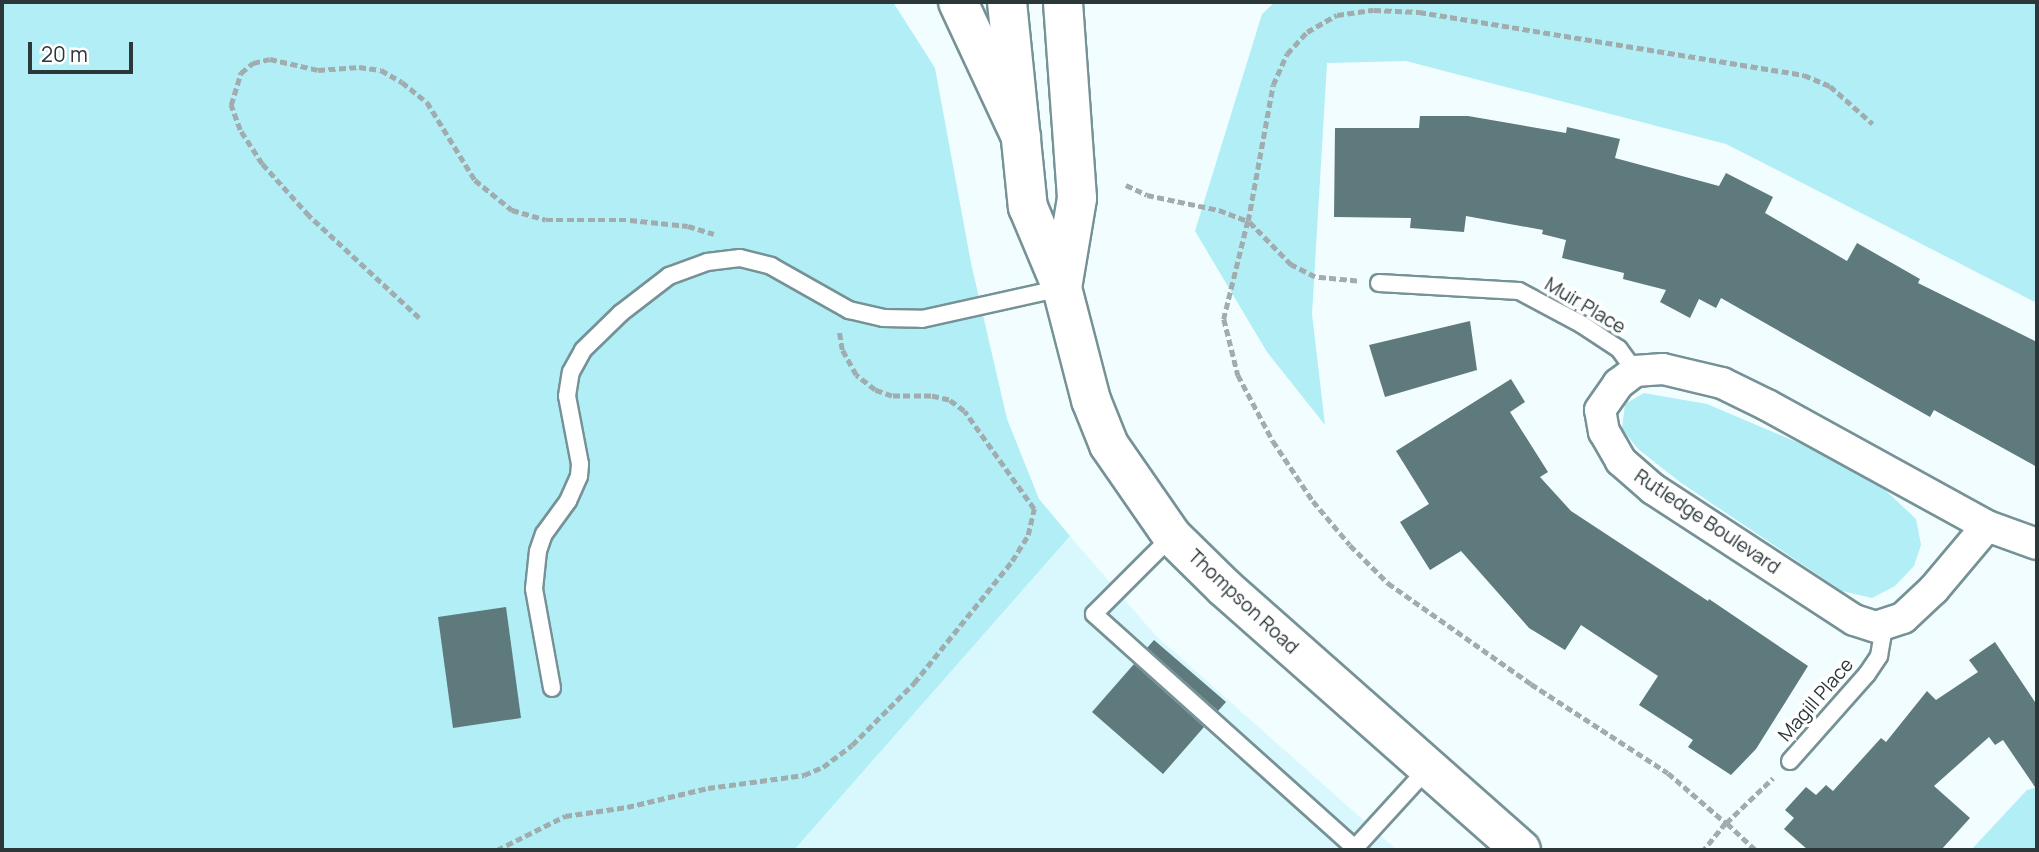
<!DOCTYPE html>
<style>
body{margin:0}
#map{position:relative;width:2039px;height:852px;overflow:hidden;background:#f1fdff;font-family:Manrope,sans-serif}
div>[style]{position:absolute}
.built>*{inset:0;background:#d8f8fd}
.green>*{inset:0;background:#b1eef6}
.building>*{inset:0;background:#5e7a7d}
.path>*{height:4.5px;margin-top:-2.25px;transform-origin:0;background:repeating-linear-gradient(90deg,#a0acae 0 7px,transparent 0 10.5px)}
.roads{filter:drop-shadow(2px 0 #769296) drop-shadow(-2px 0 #769296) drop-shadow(0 2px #769296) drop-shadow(0 -2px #769296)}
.service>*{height:16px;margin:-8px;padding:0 8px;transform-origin:8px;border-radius:8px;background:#fff}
.minor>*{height:30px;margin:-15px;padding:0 15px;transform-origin:15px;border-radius:15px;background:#fff}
.secondary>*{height:38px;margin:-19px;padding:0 19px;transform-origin:19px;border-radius:19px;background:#fff}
.trunk>*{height:38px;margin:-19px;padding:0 19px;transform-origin:19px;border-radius:19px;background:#fff}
span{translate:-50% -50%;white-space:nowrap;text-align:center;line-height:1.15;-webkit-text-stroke:7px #fff;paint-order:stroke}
.street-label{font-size:19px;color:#2b3739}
.frame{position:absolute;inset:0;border:4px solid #2b3739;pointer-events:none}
.scale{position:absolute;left:28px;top:42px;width:105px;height:32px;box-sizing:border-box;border:4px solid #2b3739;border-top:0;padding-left:9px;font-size:21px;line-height:24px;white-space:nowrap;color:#2b3739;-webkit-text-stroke:5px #fff;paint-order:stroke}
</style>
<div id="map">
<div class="built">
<div style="clip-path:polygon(1070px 536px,1155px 635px,1397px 850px,794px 850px)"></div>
</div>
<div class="green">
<div style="clip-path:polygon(2px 2px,893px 2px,935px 68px,971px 263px,1007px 419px,1039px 499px,1070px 536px,794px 850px,2px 850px)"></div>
<div style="clip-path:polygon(1275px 2px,2037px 2px,2037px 303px,1726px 144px,1406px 61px,1327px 63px,1312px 314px,1325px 425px,1267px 352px,1195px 231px,1262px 14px)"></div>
<div style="clip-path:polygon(1644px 393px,1707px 404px,1806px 446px,1883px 488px,1916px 519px,1921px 545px,1914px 566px,1895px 586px,1872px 598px,1842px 591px,1680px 482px,1638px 449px,1622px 429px,1625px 404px)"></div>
<div style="clip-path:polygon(2037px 787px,2037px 850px,1971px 850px,2027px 790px)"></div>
</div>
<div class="building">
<div style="clip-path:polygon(1420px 116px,1468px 116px,1566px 133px,1567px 127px,1620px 139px,1615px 158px,1719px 186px,1726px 173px,1773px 197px,1765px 213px,1847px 261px,1857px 243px,1920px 279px,1918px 283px,2037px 342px,2037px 467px,1934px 410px,1930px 417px,1721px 298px,1716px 308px,1699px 299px,1690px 318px,1660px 302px,1666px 290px,1623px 279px,1624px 273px,1562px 258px,1566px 240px,1542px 234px,1543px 230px,1466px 216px,1464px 232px,1410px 228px,1411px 218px,1334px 217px,1335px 128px,1419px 128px)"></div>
<div style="clip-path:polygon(1470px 321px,1477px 370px,1385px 397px,1369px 345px)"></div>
<div style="clip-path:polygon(1511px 379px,1525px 402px,1510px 412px,1548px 472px,1540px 477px,1571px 511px,1708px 601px,1709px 599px,1808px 666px,1756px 749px,1731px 775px,1688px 747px,1693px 740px,1639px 705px,1658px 676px,1581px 625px,1565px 650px,1529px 628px,1461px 551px,1430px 570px,1400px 522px,1429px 504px,1396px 451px)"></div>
<div style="clip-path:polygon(506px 607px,521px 718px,453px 728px,438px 617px)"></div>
<div style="clip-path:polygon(1154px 640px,1226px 702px,1218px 711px,1147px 648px)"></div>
<div style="clip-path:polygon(1995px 642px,2037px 705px,2037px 790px,2003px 740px,1995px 745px,1989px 737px,1934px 786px,1970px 818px,1941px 850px,1808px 850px,1784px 829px,1794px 818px,1785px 810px,1806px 787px,1816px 795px,1826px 785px,1833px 791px,1881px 738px,1886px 742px,1927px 691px,1936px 700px,1978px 672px,1969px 660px)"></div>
<div style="clip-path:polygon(1134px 664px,1204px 727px,1163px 774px,1092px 712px)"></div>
</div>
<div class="path">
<div style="left:1126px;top:185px;width:23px;rotate:25deg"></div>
<div style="left:1147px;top:195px;width:74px;rotate:11.8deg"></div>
<div style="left:1219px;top:210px;width:31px;rotate:21deg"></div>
<div style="left:1248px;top:221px;width:138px;rotate:-79.6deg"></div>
<div style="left:1273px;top:85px;width:34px;rotate:-66deg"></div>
<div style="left:1287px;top:54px;width:30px;rotate:-48deg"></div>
<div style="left:1307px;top:32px;width:34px;rotate:-30deg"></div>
<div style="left:1337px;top:15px;width:37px;rotate:-8deg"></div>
<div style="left:1374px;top:10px;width:45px;rotate:2.5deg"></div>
<div style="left:1419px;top:12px;width:390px;rotate:9.3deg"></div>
<div style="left:1804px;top:75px;width:28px;rotate:23deg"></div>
<div style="left:1830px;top:86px;width:57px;rotate:41.5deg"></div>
<div style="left:1357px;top:281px;width:42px;rotate:-174.6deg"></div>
<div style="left:1315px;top:277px;width:27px;rotate:-153deg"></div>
<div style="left:1291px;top:265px;width:62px;rotate:-134.3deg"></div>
<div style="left:1248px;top:221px;width:101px;rotate:103.8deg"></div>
<div style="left:1224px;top:319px;width:58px;rotate:76deg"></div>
<div style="left:1238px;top:375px;width:75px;rotate:62.1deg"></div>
<div style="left:1273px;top:441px;width:72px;rotate:56.3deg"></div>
<div style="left:1313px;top:501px;width:57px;rotate:49.9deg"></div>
<div style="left:1350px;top:545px;width:54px;rotate:45deg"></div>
<div style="left:1388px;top:583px;width:175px;rotate:35.2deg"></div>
<div style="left:1531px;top:684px;width:163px;rotate:33deg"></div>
<div style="left:1668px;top:773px;width:77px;rotate:40.8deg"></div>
<div style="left:1726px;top:823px;width:35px;rotate:129deg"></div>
<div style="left:419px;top:318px;width:150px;rotate:-137.2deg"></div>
<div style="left:309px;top:216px;width:70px;rotate:-132.1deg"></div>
<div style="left:262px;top:164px;width:40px;rotate:-122.9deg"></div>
<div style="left:240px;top:130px;width:27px;rotate:-110deg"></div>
<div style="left:231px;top:105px;width:34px;rotate:-73deg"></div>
<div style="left:241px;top:73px;width:16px;rotate:-40deg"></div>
<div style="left:253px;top:63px;width:17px;rotate:-13deg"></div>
<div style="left:270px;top:59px;width:49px;rotate:12.9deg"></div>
<div style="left:318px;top:70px;width:41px;rotate:-4.2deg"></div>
<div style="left:359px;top:67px;width:22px;rotate:8deg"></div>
<div style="left:381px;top:70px;width:24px;rotate:30deg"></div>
<div style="left:402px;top:82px;width:32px;rotate:39deg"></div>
<div style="left:427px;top:102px;width:92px;rotate:58.4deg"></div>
<div style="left:475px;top:180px;width:48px;rotate:39deg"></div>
<div style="left:512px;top:210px;width:35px;rotate:16deg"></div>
<div style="left:546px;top:220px;width:84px"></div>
<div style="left:630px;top:220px;width:58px;rotate:5.9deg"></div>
<div style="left:688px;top:226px;width:27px;rotate:17deg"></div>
<div style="left:497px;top:850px;width:76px;rotate:-26.6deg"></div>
<div style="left:565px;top:816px;width:63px;rotate:-8.3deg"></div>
<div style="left:627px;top:807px;width:83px;rotate:-13.2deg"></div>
<div style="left:708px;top:788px;width:97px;rotate:-7.7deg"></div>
<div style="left:804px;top:775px;width:21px;rotate:-23deg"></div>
<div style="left:823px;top:767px;width:36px;rotate:-37deg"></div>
<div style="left:852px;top:745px;width:88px;rotate:-45deg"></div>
<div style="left:914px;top:683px;width:156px;rotate:-51.2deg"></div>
<div style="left:1012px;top:561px;width:31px;rotate:-58deg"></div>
<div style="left:1028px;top:535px;width:27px;rotate:-77deg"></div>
<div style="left:1034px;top:509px;width:120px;rotate:-125.5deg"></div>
<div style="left:964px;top:411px;width:19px;rotate:-144deg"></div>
<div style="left:949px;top:400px;width:18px;rotate:-167deg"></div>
<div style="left:931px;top:396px;width:39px;rotate:180deg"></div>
<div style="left:892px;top:396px;width:18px;rotate:-161deg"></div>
<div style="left:875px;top:390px;width:24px;rotate:-142deg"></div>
<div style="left:856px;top:375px;width:29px;rotate:-119deg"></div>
<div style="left:842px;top:350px;width:18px;rotate:-99deg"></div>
<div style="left:1755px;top:850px;width:40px;rotate:-137deg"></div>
<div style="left:1726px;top:823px;width:65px;rotate:-43.8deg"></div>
</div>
<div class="roads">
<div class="service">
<div style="left:1379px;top:283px;width:140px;rotate:3.3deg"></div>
<div style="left:1519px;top:291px;width:70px;rotate:28deg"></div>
<div style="left:1581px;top:324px;width:45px;rotate:33.3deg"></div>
<div style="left:1619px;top:349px;width:27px;rotate:54deg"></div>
<div style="left:1172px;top:536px;width:110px;rotate:135deg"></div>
<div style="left:1094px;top:614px;width:351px;rotate:41.9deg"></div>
<div style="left:1355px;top:848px;width:108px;rotate:-47.6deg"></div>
<div style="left:552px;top:688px;width:101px;rotate:-100.3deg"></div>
<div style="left:534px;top:589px;width:38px;rotate:-84deg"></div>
<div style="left:538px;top:551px;width:18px;rotate:-71deg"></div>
<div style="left:544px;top:534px;width:41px;rotate:-54deg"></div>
<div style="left:568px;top:501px;width:27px;rotate:-66deg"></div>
<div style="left:579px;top:476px;width:12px;rotate:-85deg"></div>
<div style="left:580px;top:464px;width:69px;rotate:-100.8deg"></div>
<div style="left:567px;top:396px;width:24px;rotate:-81deg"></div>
<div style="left:571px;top:372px;width:25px;rotate:-61deg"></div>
<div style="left:583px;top:350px;width:53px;rotate:-44.2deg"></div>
<div style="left:621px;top:313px;width:61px;rotate:-37.6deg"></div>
<div style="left:669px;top:276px;width:40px;rotate:-20.2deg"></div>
<div style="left:707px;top:262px;width:33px;rotate:-7deg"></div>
<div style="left:740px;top:258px;width:32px;rotate:14deg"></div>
<div style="left:771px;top:266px;width:90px;rotate:29.4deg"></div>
<div style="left:849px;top:310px;width:35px;rotate:13deg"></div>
<div style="left:883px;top:318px;width:39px;rotate:1deg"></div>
<div style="left:922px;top:319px;width:143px;rotate:-12.5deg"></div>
<div style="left:1790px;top:761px;width:116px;rotate:-48.5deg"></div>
<div style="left:1867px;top:674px;width:22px;rotate:-56deg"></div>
<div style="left:1879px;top:656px;width:29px;rotate:-80deg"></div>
</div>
<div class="minor">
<div style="left:1987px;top:526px;width:82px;rotate:130.1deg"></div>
<div style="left:1934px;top:589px;width:42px;rotate:136.9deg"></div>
<div style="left:1903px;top:618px;width:28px;rotate:162deg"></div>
<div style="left:1876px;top:627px;width:23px;rotate:-162deg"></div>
<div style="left:1854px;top:620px;width:240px;rotate:-146.9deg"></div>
<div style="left:1653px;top:489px;width:43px;rotate:-138.8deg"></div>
<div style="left:1621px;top:461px;width:34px;rotate:-120deg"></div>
<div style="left:1604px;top:432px;width:22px;rotate:-100deg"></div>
<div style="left:1600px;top:410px;width:32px;rotate:-55deg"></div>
<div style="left:1618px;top:384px;width:21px;rotate:-37deg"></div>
<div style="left:1635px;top:371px;width:28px;rotate:-4deg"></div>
<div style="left:1663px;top:369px;width:61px;rotate:13.3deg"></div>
<div style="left:1722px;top:383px;width:50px;rotate:26.1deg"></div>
<div style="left:1767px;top:405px;width:251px;rotate:28.8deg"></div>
<div style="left:1987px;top:526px;width:53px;rotate:19.8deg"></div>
</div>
<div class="secondary">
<div style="left:1007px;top:2px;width:206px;rotate:84.2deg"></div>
<div style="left:1028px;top:207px;width:88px;rotate:67.2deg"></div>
<div style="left:1062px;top:288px;width:116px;rotate:75.5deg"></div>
<div style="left:1091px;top:400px;width:48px;rotate:68.2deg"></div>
<div style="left:1109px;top:445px;width:111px;rotate:55.3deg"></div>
<div style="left:1172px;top:536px;width:74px;rotate:44.5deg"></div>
<div style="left:1225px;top:588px;width:395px;rotate:41.5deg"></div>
<div style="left:1062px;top:288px;width:91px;rotate:-80.5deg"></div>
<div style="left:1077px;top:198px;width:196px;rotate:-94.1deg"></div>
</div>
<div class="trunk">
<div style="left:958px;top:2px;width:149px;rotate:65deg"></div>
</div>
</div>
<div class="street-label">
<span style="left:1585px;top:306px;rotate:31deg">Muir Place</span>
<span style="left:1707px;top:522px;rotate:34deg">Rutledge Boulevard</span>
<span style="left:1243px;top:602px;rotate:43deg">Thompson Road</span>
<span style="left:1816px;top:700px;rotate:-49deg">Magill Place</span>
</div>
<div class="frame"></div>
<div class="scale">20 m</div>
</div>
